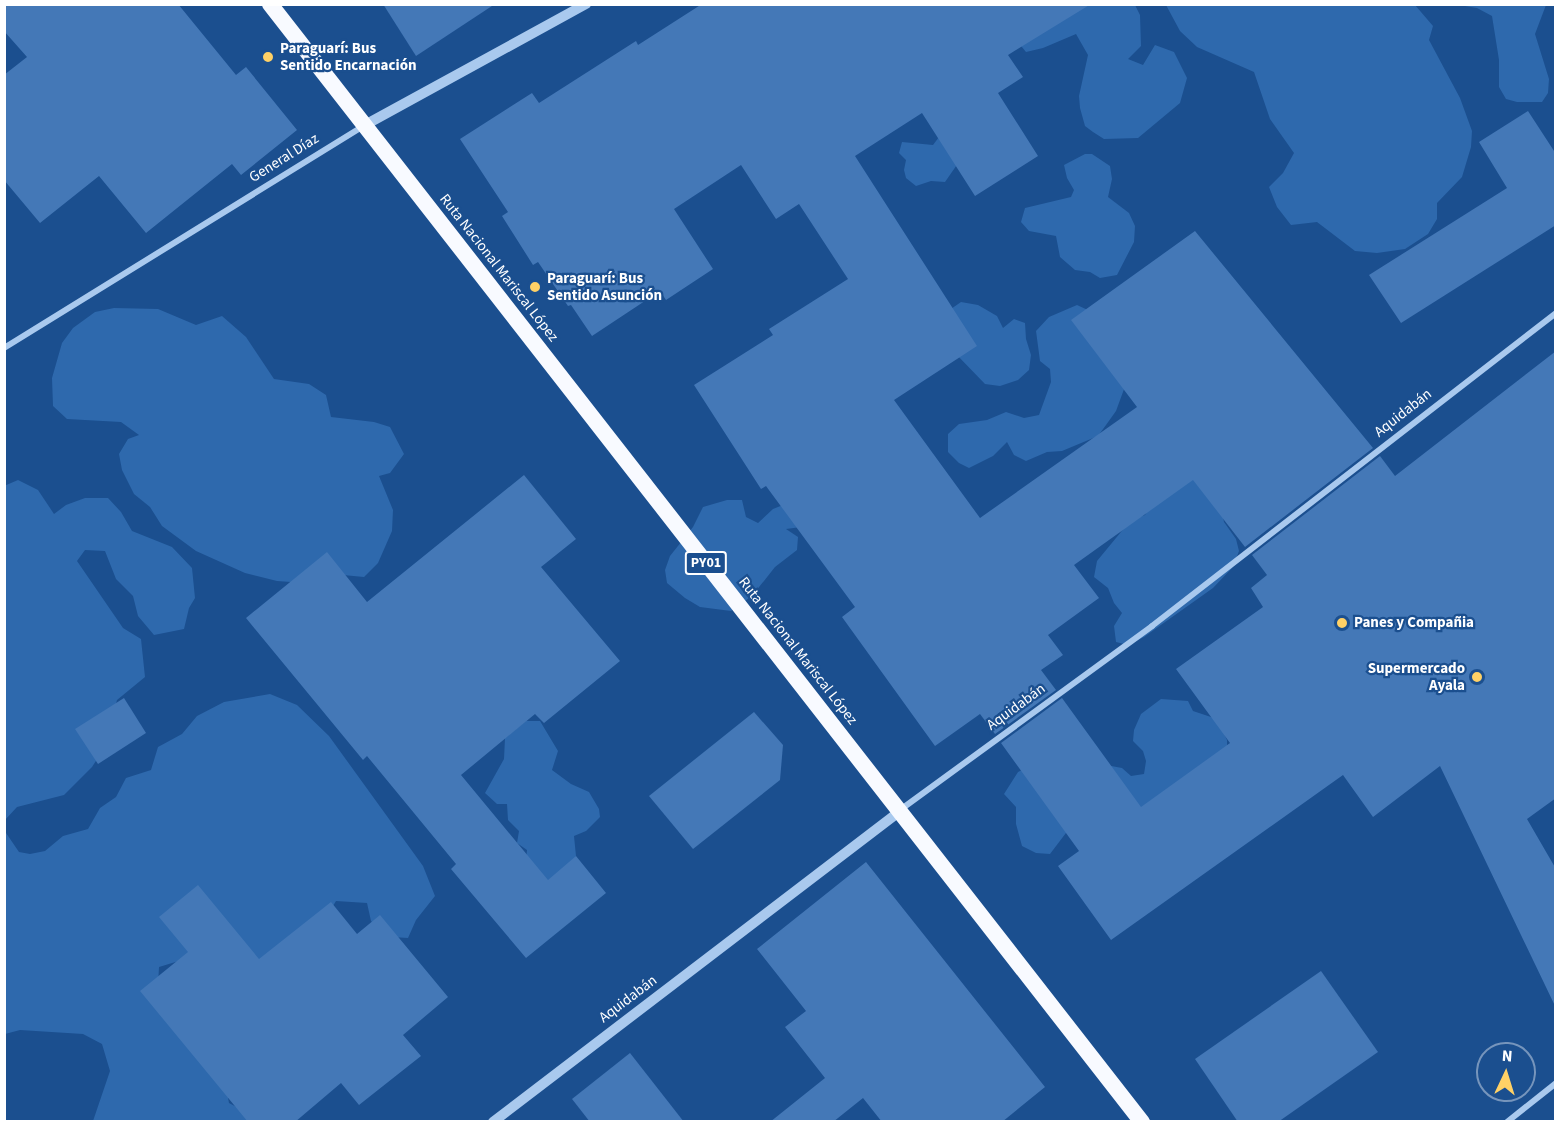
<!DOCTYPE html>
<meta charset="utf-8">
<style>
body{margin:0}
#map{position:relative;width:1560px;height:1126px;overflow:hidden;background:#1b4f8f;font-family:"Source Sans 3",sans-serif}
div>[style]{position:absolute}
.green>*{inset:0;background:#2e69ad}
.building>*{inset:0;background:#4478b7}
.minor>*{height:6px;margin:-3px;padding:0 3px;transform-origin:3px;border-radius:3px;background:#a9c9ee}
.tertiary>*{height:10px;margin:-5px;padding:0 5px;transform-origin:5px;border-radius:5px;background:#a9c9ee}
.trunk>*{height:16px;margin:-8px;padding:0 8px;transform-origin:8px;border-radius:8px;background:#f8faff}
.dots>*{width:16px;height:16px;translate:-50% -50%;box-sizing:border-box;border:3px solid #1b4f8f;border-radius:50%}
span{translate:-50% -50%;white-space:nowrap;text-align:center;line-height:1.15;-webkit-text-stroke:4.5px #1b4f8f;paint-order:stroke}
.shield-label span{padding:2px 4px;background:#1b4f8f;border:2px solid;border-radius:4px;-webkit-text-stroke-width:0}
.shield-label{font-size:14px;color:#fff;font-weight:700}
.poi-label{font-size:15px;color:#fff;font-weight:700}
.left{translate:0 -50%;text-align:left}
.right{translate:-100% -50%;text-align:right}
.street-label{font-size:15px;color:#fff}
.frame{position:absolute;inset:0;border:6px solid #fff;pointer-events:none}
.north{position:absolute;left:1476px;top:1042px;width:60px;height:60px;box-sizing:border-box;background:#1b4f8f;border:2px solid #7695bc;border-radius:50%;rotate:4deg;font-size:16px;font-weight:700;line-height:24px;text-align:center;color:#fff}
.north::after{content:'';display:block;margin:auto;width:21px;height:27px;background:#ffd166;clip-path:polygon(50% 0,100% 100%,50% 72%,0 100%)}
</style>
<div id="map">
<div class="green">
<div style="clip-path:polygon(1022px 5px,1135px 5px,1140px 15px,1141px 46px,1128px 59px,1143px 65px,1155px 45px,1174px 52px,1187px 78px,1180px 103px,1138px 138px,1104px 139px,1093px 132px,1085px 126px,1080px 108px,1079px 96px,1088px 55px,1076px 34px,1043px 48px,1026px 52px,1017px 41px)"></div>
<div style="clip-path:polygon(1415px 5px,1433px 26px,1429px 40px,1460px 98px,1472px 131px,1471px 147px,1462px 177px,1437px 203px,1437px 219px,1428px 234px,1405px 249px,1377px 253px,1355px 251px,1317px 222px,1291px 225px,1277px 207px,1269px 187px,1283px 173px,1294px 153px,1270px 119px,1254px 72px,1197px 47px,1180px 31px,1166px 5px)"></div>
<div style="clip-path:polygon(1459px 5px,1546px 5px,1535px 34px,1549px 79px,1548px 93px,1542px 102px,1517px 102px,1506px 99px,1499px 87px,1499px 60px,1492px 16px,1477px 8px)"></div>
<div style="clip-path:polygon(939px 137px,961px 159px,945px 182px,931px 181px,916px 186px,906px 178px,904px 170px,906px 160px,899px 153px,902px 142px,933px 145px)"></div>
<div style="clip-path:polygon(1085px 154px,1092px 154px,1110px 166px,1112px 179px,1108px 197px,1129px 213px,1135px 226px,1134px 242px,1117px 275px,1100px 278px,1090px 272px,1075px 270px,1060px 257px,1056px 236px,1029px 231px,1021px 222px,1025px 208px,1071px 197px,1074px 190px,1067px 178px,1064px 165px)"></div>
<div style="clip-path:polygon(961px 302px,978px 305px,997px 316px,1003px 328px,1014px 319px,1025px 323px,1026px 339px,1031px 355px,1029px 370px,1018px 380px,1000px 386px,985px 384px,955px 353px,948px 311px)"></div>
<div style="clip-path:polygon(1077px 305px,1090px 311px,1127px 381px,1116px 411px,1106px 425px,1098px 436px,1062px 451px,1047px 452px,1026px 461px,1014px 455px,1007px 442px,993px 456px,969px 468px,959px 463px,948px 452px,948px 434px,959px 424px,987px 420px,1006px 412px,1024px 418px,1039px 415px,1051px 382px,1050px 369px,1040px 361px,1036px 331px,1049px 317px)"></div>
<div style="clip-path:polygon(114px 308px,158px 309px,196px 325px,222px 316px,246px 337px,274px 379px,309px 384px,326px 395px,331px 417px,374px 422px,390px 427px,404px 454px,390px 473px,379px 476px,393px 510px,392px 531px,378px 563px,364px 577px,322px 573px,305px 583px,277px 581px,245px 573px,196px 551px,162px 526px,150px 507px,134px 494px,122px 470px,119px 454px,128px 439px,139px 435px,121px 422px,67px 419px,53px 406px,52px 378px,62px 343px,73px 328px,95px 312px)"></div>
<div style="clip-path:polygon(1193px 471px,1219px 497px,1224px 522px,1236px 539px,1239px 551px,1233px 567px,1213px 588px,1144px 637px,1128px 645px,1116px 642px,1114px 626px,1122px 613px,1114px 603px,1108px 588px,1094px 577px,1097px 561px,1130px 521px,1145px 515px,1161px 490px)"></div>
<div style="clip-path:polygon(18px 480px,38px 490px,54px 514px,66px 505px,85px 498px,108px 498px,121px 512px,132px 531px,172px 547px,192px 568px,195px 598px,189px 608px,184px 629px,154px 635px,138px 616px,133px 596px,116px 579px,105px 551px,85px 550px,77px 561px,123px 628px,141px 639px,145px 677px,117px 700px,105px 747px,92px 767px,64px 795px,17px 807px,5px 820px,4px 486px)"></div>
<div style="clip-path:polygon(727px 500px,742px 500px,746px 517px,758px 523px,773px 509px,793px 501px,801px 527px,786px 529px,798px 537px,797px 550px,775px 567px,752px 596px,731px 611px,700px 607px,685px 598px,667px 583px,665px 570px,670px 556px,693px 527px,703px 507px)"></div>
<div style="clip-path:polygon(270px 694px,297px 705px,329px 736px,423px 866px,435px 896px,416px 920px,408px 938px,392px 937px,380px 929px,371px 921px,367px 903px,336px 901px,297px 965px,182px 960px,159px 967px,158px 986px,225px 1081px,229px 1103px,263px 1121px,93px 1121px,110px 1071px,102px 1044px,83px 1034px,20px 1030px,5px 1034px,4px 830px,19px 852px,30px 854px,45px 851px,63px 836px,88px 829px,100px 808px,116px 797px,126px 778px,151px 770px,158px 747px,182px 734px,197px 716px,224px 702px)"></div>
<div style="clip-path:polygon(1161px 699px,1188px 701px,1193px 711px,1217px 719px,1227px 740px,1227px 751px,1197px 813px,1072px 825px,1050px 854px,1036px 853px,1022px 846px,1016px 824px,1016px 807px,1004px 794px,1018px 772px,1030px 766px,1106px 765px,1122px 768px,1131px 776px,1144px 774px,1146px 761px,1143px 751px,1133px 741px,1134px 730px,1141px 714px)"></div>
<div style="clip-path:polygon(526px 721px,540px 721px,558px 751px,552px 770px,571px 784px,589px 792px,599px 809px,600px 817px,586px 831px,574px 836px,576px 856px,565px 891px,524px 883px,527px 850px,517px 843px,519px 831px,508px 820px,507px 804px,497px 804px,485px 793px,504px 759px,505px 738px)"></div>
</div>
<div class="building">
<div style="clip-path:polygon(4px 4px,178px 4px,236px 75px,246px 67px,297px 130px,241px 175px,232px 164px,146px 233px,99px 176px,40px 223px,4px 180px,4px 75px,27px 57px,4px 31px)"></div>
<div style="clip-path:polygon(383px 4px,495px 4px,416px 56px)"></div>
<div style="clip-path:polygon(702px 4px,1091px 4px,1008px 55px,1023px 77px,998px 93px,1038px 156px,975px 196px,922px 113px,855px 156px,977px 346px,894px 400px,980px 518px,1137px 407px,1071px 320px,1195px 231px,1373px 448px,1245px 547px,1193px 480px,1074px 565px,1099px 598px,1048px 635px,1063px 655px,1041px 670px,1056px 690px,995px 734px,980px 714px,935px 746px,842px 617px,855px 607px,766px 486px,761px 489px,694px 385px,773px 335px,769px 329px,848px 279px,799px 204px,776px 219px,741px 165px,674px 209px,713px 269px,666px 300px,660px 291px,592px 336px,571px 305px,568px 306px,538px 262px,533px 265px,502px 216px,508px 212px,460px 139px,532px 93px,539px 103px,636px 41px,638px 45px)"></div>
<div style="clip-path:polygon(1528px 111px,1556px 154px,1556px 225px,1401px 323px,1369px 275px,1507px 188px,1479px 142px)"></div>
<div style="clip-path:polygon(1556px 351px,1556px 798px,1527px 819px,1556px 869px,1556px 1008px,1440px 766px,1373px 817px,1343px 775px,1111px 940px,1058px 866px,1079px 851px,1001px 743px,1062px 698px,1141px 807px,1230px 743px,1176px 669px,1263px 607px,1251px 588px,1267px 575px,1252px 555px,1380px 456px,1395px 476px)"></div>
<div style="clip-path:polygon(524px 475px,576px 539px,541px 567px,620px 661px,544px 723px,535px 714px,461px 775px,548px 880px,576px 856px,606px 893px,526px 958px,451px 869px,456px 864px,367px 756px,363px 760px,246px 618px,327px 552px,367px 602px)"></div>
<div style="clip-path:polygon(124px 698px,146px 733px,98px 764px,75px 729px)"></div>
<div style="clip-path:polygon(754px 712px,783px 745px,780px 780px,693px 849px,649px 796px)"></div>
<div style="clip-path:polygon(866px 862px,1045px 1087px,1002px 1122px,882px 1122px,863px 1098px,833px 1122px,770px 1122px,825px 1078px,785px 1027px,806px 1011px,757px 949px)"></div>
<div style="clip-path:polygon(198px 885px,259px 959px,331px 902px,357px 934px,380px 915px,448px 997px,403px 1035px,421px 1056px,359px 1105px,341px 1083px,295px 1122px,248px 1122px,140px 991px,188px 952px,159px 917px)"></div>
<div style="clip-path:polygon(1321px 971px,1378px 1052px,1278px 1122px,1238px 1122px,1195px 1059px)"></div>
<div style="clip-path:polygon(630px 1053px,684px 1122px,590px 1122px,572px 1099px)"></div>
</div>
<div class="minor">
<div style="left:4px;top:348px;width:423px;rotate:-31.7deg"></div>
<div style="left:900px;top:810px;width:312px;rotate:-36.1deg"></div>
<div style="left:1152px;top:626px;width:511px;rotate:-37.77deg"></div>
<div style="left:1507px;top:1122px;width:63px;rotate:-38.5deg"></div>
</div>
<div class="tertiary">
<div style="left:365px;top:125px;width:252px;rotate:-28.7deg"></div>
<div style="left:493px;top:1122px;width:512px;rotate:-37.38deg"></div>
</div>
<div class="trunk">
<div style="left:270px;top:4px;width:1418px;rotate:52.05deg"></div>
</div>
<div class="dots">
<div style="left:268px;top:57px;background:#ffd166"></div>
<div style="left:535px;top:287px;background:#ffd166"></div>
<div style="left:1342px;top:623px;background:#ffd166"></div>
<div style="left:1477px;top:677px;background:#ffd166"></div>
</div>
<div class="shield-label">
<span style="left:706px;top:563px">PY01</span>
</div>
<div class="poi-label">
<span class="left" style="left:280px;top:57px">Paraguarí: Bus<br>Sentido Encarnación</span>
<span class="left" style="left:547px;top:287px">Paraguarí: Bus<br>Sentido Asunción</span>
<span class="left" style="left:1354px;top:623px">Panes y Compañia</span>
<span class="right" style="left:1465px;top:677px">Supermercado<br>Ayala</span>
</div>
<div class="street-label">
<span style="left:284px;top:158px;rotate:-32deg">General Díaz</span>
<span style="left:499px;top:268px;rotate:52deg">Ruta Nacional Mariscal López</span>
<span style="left:1403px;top:413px;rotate:-38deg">Aquidabán</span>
<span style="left:798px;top:651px;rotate:52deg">Ruta Nacional Mariscal López</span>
<span style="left:1016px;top:707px;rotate:-36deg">Aquidabán</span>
<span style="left:628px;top:999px;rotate:-37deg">Aquidabán</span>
</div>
<div class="frame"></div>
<div class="north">N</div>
</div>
